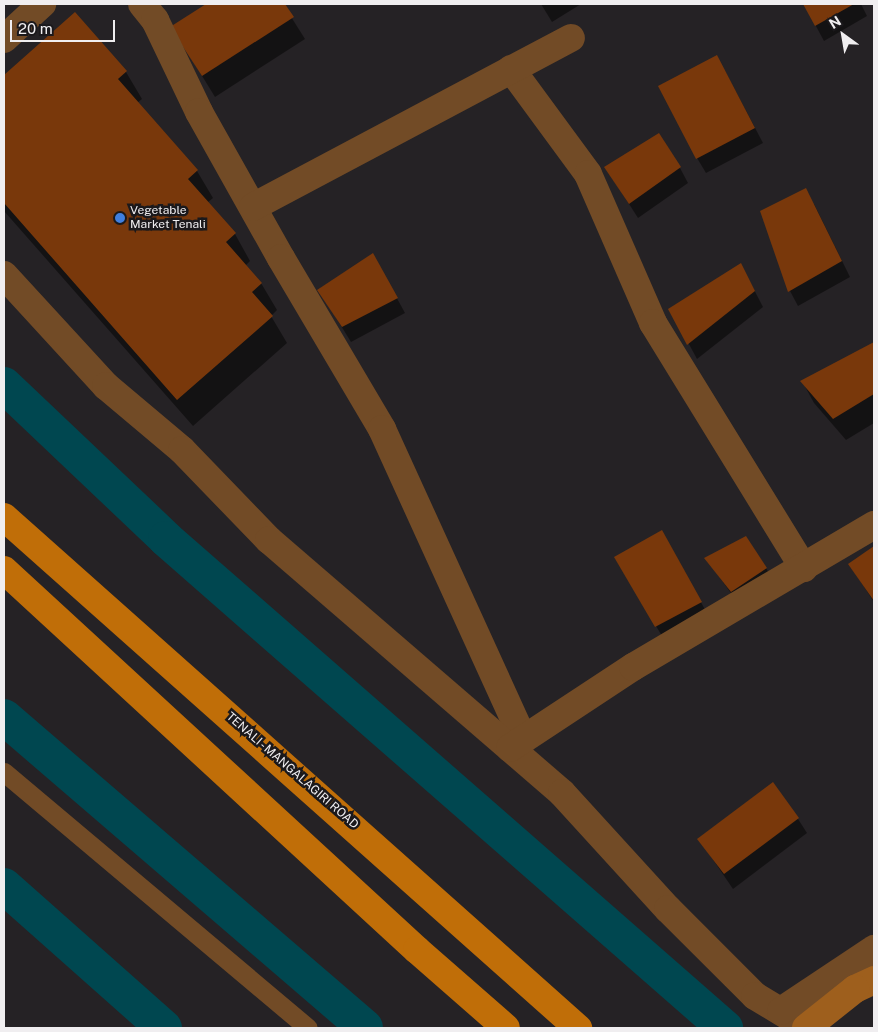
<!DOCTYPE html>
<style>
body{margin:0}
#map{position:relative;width:878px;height:1032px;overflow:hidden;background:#252225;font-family:"Public Sans",sans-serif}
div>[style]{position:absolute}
.shadow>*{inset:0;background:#0007}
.canal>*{height:36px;margin:-18px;padding:0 18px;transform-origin:18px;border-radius:18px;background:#004750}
.building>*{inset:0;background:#79380b}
.service>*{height:19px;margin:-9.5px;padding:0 9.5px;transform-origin:9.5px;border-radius:9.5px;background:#724b26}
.minor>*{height:28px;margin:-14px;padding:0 14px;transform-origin:14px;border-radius:14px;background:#724b26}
.secondary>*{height:28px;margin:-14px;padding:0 14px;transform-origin:14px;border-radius:14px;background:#9e5f1d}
.primary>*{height:28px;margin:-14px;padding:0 14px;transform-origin:14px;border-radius:14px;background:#c06e08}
.secondary-bridge>*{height:28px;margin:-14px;padding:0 14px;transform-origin:14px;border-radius:14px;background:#9e5f1d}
.dots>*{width:14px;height:14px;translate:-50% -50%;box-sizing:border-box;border:2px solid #1b191c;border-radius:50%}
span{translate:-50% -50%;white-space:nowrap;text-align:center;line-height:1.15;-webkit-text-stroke:5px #1b191c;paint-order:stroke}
.poi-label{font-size:12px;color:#f0eef0}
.left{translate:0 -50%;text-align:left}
.street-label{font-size:12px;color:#f0eef0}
.frame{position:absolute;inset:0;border:5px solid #f0eef0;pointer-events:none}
.north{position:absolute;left:818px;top:10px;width:50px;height:50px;-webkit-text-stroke:4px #1b191c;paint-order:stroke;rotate:328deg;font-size:14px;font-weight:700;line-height:20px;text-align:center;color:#f0eef0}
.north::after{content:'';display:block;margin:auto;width:18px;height:22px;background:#f0eef0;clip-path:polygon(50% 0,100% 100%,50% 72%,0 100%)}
.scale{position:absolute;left:10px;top:20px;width:105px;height:22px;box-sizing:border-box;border:2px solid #f0eef0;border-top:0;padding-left:6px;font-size:15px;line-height:18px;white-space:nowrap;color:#f0eef0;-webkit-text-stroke:4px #1b191c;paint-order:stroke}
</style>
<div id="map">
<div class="shadow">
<div style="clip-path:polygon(208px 4px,283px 4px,305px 39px,215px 97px,172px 27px)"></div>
<div style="clip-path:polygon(541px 4px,581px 4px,552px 22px)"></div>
<div style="clip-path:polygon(804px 4px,861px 4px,867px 16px,824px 41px)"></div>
<div style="clip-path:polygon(75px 14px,126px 72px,142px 99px,137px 103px,197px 171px,213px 198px,207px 203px,235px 234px,250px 261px,245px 266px,261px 283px,277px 310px,271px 316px,287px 343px,193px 426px,4px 211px,4px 77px)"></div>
<div style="clip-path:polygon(725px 71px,763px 143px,706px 173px,697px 158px)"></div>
<div style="clip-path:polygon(680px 168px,688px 183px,638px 218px,615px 182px)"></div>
<div style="clip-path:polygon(814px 204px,850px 277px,798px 306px,790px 291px,761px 212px)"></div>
<div style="clip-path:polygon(381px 269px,405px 313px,351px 342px,319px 290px)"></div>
<div style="clip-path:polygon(749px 280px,763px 307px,697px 359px,670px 309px)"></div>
<div style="clip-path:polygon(874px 343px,874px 423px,846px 440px,814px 403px,802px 381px)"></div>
<div style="clip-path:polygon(671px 547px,709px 617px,665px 641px,615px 558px)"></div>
<div style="clip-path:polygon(874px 548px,874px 602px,850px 565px)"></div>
<div style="clip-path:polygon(706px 558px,766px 568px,775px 583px,740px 606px)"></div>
<div style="clip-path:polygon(798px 819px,807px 833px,733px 889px,699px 839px)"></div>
</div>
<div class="canal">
<div style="left:4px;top:385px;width:224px;rotate:43.5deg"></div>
<div style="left:166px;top:539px;width:743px;rotate:41.18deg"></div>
<div style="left:4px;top:717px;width:476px;rotate:40.7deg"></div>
<div style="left:4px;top:886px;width:214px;rotate:41.6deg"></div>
</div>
<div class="building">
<div style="clip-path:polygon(206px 4px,285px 4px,294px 17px,202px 76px,170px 27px)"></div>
<div style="clip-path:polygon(803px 4px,854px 4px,815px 26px)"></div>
<div style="clip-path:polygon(75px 12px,127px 71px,118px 79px,198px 170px,188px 179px,236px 233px,226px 242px,262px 283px,252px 292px,273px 316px,177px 400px,4px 203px,4px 75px)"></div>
<div style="clip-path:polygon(717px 55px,755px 128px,696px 159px,658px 86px)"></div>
<div style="clip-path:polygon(659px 133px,681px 167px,629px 204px,604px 167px)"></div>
<div style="clip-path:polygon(806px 188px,842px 261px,788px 292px,760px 211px)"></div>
<div style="clip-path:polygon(373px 253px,398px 298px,342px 327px,317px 290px)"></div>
<div style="clip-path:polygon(741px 263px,755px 291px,687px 345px,668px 309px)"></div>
<div style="clip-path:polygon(874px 342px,874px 394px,833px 419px,800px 381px)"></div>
<div style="clip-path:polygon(662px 530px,702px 602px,655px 627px,614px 557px)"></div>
<div style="clip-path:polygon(746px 536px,767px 568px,731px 592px,704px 558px)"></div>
<div style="clip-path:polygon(874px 546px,874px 601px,848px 564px)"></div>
<div style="clip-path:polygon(773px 782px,799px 818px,724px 874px,697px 839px)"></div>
</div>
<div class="service">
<div style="left:4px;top:772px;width:397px;rotate:40.1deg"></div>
</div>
<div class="minor">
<div style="left:142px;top:4px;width:21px;rotate:51deg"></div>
<div style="left:155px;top:20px;width:102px;rotate:64.4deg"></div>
<div style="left:199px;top:112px;width:167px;rotate:60.7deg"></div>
<div style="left:281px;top:258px;width:199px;rotate:59.4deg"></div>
<div style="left:382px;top:429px;width:341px;rotate:65.5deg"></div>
<div style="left:4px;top:39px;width:52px;rotate:-42.6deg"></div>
<div style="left:511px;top:69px;width:130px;rotate:53.7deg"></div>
<div style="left:588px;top:174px;width:163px;rotate:66.4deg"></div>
<div style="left:653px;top:323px;width:288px;rotate:58.4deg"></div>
<div style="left:253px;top:207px;width:360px;rotate:-28deg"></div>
<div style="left:4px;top:275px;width:151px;rotate:47.4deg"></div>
<div style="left:106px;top:386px;width:99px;rotate:40.1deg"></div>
<div style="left:182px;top:450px;width:125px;rotate:46deg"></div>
<div style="left:269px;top:540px;width:387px;rotate:40.8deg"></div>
<div style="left:562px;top:793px;width:157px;rotate:47.6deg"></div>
<div style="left:668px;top:909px;width:123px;rotate:45deg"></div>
<div style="left:755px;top:996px;width:62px;rotate:31.1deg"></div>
<div style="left:510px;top:748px;width:147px;rotate:-33.4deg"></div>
<div style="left:633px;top:667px;width:280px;rotate:-30.5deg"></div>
<div style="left:781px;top:1011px;width:112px;rotate:-33.7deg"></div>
</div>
<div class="secondary">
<div style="left:855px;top:989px;width:21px;rotate:-25deg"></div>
</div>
<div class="primary">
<div style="left:4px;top:517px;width:769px;rotate:41.68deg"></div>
<div style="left:4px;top:570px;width:561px;rotate:42.62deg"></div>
<div style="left:417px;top:950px;width:118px;rotate:41.2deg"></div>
</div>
<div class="secondary-bridge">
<div style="left:806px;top:1028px;width:63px;rotate:-38.5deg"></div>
</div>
<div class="dots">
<div style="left:120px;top:218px;background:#3f7fe0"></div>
</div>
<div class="poi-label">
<span class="left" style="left:130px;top:218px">Vegetable<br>Market Tenali</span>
</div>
<div class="street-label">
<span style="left:292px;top:771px;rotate:41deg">TENALI - MANGALAGIRI ROAD</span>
</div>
<div class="frame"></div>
<div class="north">N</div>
<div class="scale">20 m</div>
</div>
